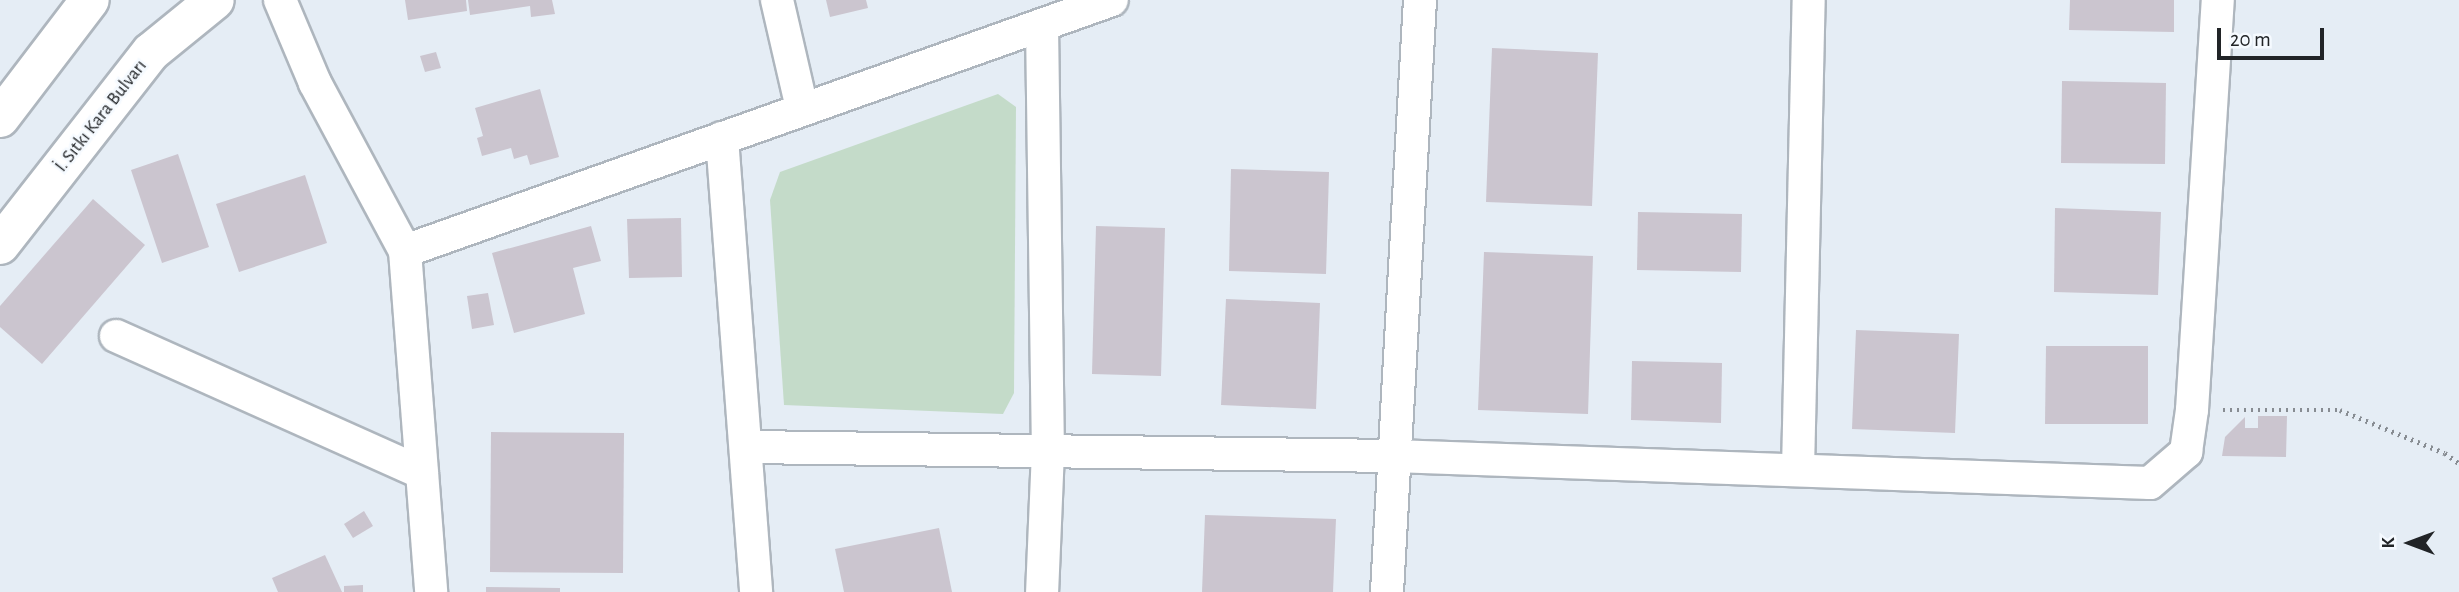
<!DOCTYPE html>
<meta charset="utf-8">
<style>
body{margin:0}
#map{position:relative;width:2459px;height:592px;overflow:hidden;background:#e5edf5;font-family:"Alegreya Sans",sans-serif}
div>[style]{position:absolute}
.green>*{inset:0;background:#c4dbc9}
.building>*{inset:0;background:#cbc5cf}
.path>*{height:4.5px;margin-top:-2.25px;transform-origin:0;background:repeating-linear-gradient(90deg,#878c92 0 2px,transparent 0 7px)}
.roads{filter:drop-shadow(2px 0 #aeb6be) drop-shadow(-2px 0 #aeb6be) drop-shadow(0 2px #aeb6be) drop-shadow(0 -2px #aeb6be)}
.street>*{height:32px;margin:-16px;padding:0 16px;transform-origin:16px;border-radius:16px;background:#fff}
.secondary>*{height:38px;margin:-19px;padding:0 19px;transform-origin:19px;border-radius:19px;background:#fff}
span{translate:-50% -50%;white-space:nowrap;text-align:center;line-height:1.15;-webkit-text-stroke:5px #f5faff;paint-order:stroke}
.street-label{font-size:19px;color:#212427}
.north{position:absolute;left:2375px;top:508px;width:70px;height:70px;-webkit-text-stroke:5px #f5faff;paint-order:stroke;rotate:270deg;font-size:19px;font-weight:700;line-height:28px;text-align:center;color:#212427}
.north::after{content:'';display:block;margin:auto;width:24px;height:32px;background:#212427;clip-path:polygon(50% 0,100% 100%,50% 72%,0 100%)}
.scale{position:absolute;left:2217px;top:28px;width:107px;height:32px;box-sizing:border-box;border:4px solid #212427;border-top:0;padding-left:9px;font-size:21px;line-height:24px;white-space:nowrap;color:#212427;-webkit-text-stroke:5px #f5faff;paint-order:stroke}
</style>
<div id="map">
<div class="green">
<div style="clip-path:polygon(998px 94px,1016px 107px,1014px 393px,1003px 414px,784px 405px,770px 200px,780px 172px)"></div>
</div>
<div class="building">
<div style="clip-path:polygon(405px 0,466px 0,467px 11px,408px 20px)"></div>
<div style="clip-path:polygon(468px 0,552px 0,555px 14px,531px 17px,530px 6px,470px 15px)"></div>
<div style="clip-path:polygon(826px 0,866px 0,868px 8px,830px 17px)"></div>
<div style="clip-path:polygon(2070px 0,2174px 0,2174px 32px,2069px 30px)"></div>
<div style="clip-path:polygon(1492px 48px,1598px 53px,1592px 206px,1486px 202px)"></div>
<div style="clip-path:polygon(436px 52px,441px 68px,425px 72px,420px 56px)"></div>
<div style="clip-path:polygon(2062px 81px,2166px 83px,2165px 164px,2061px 163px)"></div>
<div style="clip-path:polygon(540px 89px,559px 157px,530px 165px,527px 155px,514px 159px,511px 148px,482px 156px,477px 138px,483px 136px,475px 108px)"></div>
<div style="clip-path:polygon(178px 154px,209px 247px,162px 263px,131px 170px)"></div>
<div style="clip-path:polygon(1231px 169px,1329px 172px,1326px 274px,1229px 271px)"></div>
<div style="clip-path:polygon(305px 175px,327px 243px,239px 272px,216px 204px)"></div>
<div style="clip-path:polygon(93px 199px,145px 245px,42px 364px,0 327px,0 306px)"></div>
<div style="clip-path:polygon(2055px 208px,2161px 212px,2158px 295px,2054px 292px)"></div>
<div style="clip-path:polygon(1638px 212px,1742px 214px,1741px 272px,1637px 270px)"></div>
<div style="clip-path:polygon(681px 218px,682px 277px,629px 278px,627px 219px)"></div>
<div style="clip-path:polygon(591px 226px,601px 261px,573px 268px,585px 314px,514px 333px,492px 253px)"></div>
<div style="clip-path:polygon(1096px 226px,1165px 228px,1161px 376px,1092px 374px)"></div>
<div style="clip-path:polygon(1484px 252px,1593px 256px,1588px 414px,1478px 410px)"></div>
<div style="clip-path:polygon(488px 293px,494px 325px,472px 329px,467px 296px)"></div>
<div style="clip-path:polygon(1226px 299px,1320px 303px,1316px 409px,1221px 405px)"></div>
<div style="clip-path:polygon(1856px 330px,1959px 334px,1955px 433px,1852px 429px)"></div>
<div style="clip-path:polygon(2046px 346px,2148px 346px,2148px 424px,2045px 424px)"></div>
<div style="clip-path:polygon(1632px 361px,1722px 363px,1721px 423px,1631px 420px)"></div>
<div style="clip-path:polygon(2258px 416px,2287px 416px,2286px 457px,2222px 456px,2225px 437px,2245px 417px,2245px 428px,2258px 428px)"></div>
<div style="clip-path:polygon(491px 432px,624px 433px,623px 573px,490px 572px)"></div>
<div style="clip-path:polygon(364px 511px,373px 526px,353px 538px,344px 524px)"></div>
<div style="clip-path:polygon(1205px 515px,1336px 519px,1333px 592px,1202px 592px)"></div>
<div style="clip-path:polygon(939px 528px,952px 592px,844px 592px,835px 549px)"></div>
<div style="clip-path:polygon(325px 555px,342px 592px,278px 592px,272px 578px)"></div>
<div style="clip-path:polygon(363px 585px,363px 592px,344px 592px,344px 586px)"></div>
<div style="clip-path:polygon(486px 587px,560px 588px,560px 592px,486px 592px)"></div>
</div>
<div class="path">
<div style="left:2223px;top:410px;width:117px"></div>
<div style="left:2340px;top:410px;width:113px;rotate:22.3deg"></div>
<div style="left:2445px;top:453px;width:17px;rotate:36deg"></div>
</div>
<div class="roads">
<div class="street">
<div style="left:280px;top:0;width:90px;rotate:67.1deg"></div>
<div style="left:315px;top:83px;width:191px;rotate:61.8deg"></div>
<div style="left:405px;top:251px;width:342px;rotate:85.6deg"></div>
<div style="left:777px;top:0;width:111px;rotate:77deg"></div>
<div style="left:1042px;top:25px;width:426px;rotate:89.2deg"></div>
<div style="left:1048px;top:451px;width:141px;rotate:92.4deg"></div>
<div style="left:722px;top:138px;width:455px;rotate:85.7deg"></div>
<div style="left:405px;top:251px;width:750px;rotate:-19.55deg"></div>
<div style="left:116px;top:336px;width:335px;rotate:24.1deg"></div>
<div style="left:748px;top:447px;width:646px;rotate:0.8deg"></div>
<div style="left:1394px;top:456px;width:756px;rotate:2.05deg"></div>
<div style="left:2150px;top:483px;width:48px;rotate:-40.7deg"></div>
<div style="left:2186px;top:452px;width:42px;rotate:-81.9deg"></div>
<div style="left:2192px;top:410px;width:411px;rotate:-86.4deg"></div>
<div style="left:1798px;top:470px;width:470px;rotate:-88.7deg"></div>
<div style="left:1387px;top:592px;width:593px;rotate:-86.81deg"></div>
</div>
<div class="secondary">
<div style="left:0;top:118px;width:148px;rotate:-52.7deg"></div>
<div style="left:0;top:245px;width:245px;rotate:-52deg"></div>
<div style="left:151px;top:52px;width:82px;rotate:-39.1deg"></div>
</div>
</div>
<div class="street-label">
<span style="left:101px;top:116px;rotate:-52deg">İ. Sıtkı Kara Bulvarı</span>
</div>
<div class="north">K</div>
<div class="scale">20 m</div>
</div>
